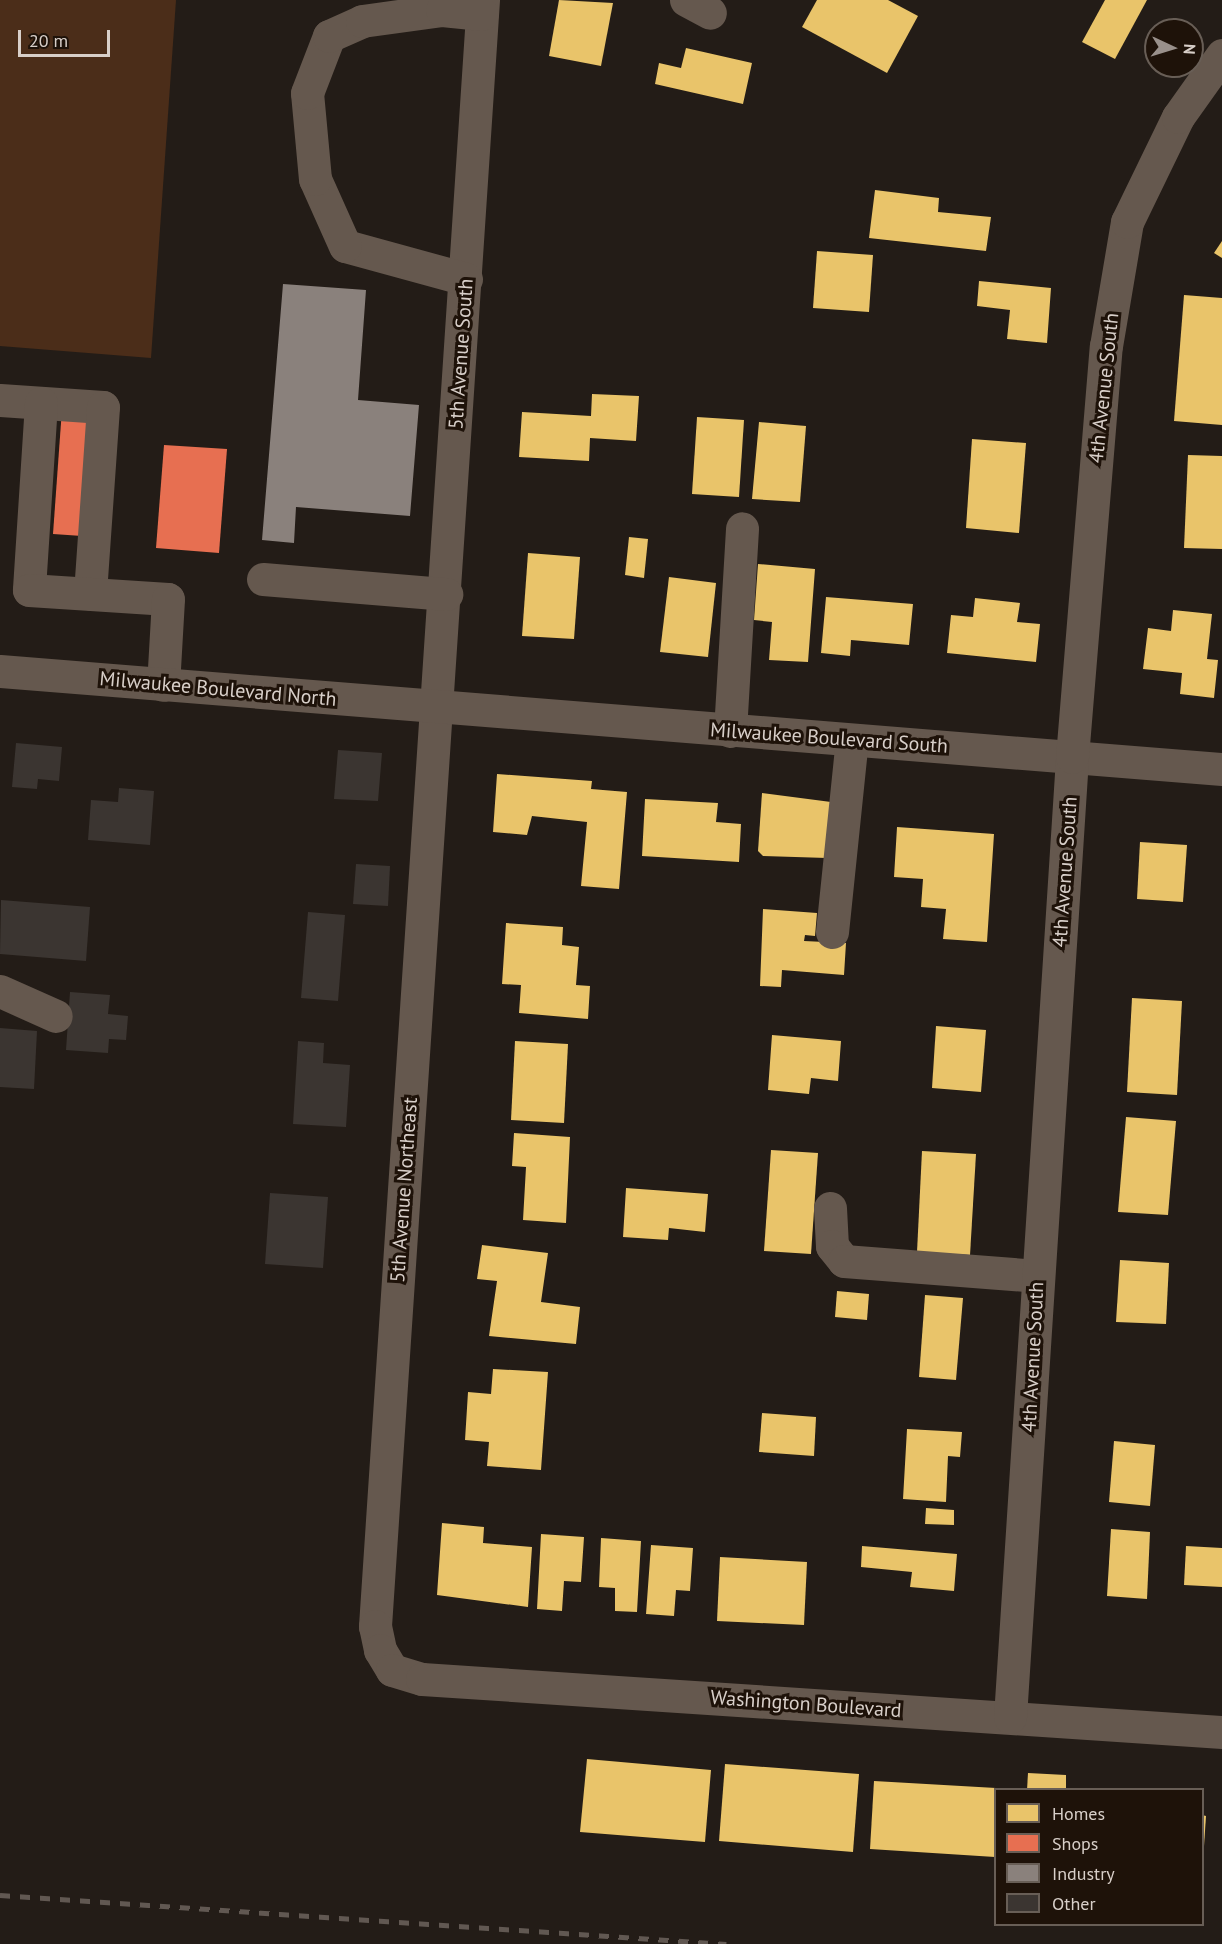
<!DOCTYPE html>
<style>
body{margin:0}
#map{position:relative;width:1222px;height:1944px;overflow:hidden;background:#231c17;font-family:"PT Sans",sans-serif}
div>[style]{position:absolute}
.green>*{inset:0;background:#4b2d19}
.homes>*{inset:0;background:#e9c46a}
.shops>*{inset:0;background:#e76f51}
.industry>*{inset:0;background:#8a817c}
.building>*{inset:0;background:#3b3531}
.minor>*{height:33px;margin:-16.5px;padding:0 16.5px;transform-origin:16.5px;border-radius:16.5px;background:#65584e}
.rail>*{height:4.5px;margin-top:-2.25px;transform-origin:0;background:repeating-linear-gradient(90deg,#615852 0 10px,transparent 0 20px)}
span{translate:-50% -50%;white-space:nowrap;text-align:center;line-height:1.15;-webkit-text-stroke:6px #1e1209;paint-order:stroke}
.street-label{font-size:20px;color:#d8cfc9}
.legend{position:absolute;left:994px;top:1788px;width:210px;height:138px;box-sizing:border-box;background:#1e1209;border:2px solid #685e56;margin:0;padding:8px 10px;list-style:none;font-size:18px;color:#d8cfc9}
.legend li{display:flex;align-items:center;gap:12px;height:30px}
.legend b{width:30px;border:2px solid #685e56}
.north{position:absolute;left:1144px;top:18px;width:60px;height:60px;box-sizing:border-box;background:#1e1209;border:2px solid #685e56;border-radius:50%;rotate:94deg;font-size:16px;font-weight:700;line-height:24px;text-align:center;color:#d8cfc9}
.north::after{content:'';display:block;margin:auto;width:21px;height:27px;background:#99908b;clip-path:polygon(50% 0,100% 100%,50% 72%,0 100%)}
.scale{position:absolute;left:18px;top:30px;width:92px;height:27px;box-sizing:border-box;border:3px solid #d8cfc9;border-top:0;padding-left:8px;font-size:18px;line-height:21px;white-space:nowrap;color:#d8cfc9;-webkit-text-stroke:4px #1e1209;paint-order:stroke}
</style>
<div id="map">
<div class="green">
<div style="clip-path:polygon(0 0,176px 0,151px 358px,0 346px)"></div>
</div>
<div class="homes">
<div style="clip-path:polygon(559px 0,613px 3px,601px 66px,549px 56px)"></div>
<div style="clip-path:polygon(817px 0,888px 0,918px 16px,887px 73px,802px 27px)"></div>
<div style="clip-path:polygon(1105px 0,1147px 0,1115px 59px,1082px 42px)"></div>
<div style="clip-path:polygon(686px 48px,752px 63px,743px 104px,655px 84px,659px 63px,681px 68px)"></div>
<div style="clip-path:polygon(875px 190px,939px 198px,938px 212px,991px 217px,986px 251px,869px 238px)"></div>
<div style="clip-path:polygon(1222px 241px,1222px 258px,1214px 253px)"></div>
<div style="clip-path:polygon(817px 251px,873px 255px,869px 312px,813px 308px)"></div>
<div style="clip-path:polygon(979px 281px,1051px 288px,1047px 343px,1007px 339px,1010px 310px,977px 306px)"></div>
<div style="clip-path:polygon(1184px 295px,1222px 298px,1222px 425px,1174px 421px)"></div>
<div style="clip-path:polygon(592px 394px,639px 396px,636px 441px,590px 438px,589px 461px,519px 457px,522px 412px,591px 416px)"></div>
<div style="clip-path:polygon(697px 417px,744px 420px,739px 497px,692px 494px)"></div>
<div style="clip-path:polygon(759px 422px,806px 426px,800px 502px,752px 499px)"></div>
<div style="clip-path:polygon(972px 439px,1026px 443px,1019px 533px,966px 528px)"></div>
<div style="clip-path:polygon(1188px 455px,1222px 456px,1222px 549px,1184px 548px)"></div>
<div style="clip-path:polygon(629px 537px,648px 539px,644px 578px,625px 575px)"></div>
<div style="clip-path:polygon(528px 553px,580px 557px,574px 639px,522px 636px)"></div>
<div style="clip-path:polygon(758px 564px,815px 569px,808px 662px,769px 660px,772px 622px,754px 620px)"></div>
<div style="clip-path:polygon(669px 577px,716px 583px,708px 657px,660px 652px)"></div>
<div style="clip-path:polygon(826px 597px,913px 604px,909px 645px,851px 640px,850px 656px,821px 653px)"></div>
<div style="clip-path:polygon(975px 598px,1020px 603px,1017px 622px,1040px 624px,1036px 662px,947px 653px,951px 615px,973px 617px)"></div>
<div style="clip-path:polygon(1173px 610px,1212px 614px,1207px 659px,1218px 660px,1214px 698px,1180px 694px,1182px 673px,1143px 669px,1148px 628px,1171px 631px)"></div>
<div style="clip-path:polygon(497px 774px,592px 781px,591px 789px,627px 792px,619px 889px,581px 886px,587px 822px,532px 816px,527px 835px,493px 832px)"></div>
<div style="clip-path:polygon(762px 793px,831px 802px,827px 858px,763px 856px,758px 851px)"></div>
<div style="clip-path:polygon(645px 799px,718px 803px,716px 822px,741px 824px,739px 862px,642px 856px)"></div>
<div style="clip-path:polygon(897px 827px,994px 834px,987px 942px,943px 939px,946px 909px,921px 907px,923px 879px,894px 877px)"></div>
<div style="clip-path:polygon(1140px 842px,1187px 845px,1183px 902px,1137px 899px)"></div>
<div style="clip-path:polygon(763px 909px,817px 913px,815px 936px,805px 935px,804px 941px,846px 943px,844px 975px,782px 970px,781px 987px,760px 986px)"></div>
<div style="clip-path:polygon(506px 923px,563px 927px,562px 945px,579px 947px,576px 985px,590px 986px,588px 1019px,519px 1013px,521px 985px,502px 984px)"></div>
<div style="clip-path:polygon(1132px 998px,1182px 1001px,1177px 1095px,1127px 1092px)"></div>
<div style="clip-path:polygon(936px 1026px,986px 1030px,981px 1092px,932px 1088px)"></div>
<div style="clip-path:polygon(772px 1035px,841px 1041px,838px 1081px,811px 1078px,809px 1094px,768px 1090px)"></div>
<div style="clip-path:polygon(515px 1041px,568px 1044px,564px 1123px,511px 1120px)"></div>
<div style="clip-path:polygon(1126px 1117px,1176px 1121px,1168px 1215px,1118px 1212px)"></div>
<div style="clip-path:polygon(514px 1133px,570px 1137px,566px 1223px,523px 1220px,526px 1167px,512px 1166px)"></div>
<div style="clip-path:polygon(771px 1150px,818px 1153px,811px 1254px,764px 1251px)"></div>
<div style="clip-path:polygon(922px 1151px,976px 1154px,970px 1255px,917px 1252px)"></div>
<div style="clip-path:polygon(626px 1188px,708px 1194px,705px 1232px,669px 1228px,668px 1240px,623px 1237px)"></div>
<div style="clip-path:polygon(482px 1245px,548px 1253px,541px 1302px,580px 1307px,576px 1344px,489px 1336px,497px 1281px,477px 1279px)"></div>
<div style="clip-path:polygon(1120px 1260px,1169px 1263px,1166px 1324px,1116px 1322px)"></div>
<div style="clip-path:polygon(837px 1291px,869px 1294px,867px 1320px,835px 1317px)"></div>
<div style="clip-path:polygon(925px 1295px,963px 1298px,956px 1380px,919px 1377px)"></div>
<div style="clip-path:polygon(493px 1369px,548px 1372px,541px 1470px,487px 1466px,489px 1442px,465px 1440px,468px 1392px,491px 1394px)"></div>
<div style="clip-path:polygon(762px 1413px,816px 1417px,814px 1456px,759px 1452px)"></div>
<div style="clip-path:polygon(907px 1429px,962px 1432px,960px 1457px,948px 1456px,946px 1502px,903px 1499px)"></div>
<div style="clip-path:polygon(1114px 1441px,1155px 1445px,1150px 1506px,1109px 1502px)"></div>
<div style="clip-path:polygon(926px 1508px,954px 1510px,954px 1525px,925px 1524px)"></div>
<div style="clip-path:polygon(442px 1523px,484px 1527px,483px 1543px,532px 1547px,528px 1607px,437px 1595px)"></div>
<div style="clip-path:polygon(1111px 1529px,1150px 1532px,1147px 1599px,1107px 1596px)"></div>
<div style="clip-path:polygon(541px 1534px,584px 1537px,581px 1582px,564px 1581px,562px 1611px,537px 1609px)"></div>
<div style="clip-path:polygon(601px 1538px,641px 1541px,637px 1612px,615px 1611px,615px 1588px,599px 1587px)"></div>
<div style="clip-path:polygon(651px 1545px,693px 1548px,690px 1591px,676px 1590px,674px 1616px,646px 1614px)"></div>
<div style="clip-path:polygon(862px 1546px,957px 1554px,954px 1591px,910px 1587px,912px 1572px,861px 1567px)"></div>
<div style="clip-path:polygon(1186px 1546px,1222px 1548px,1222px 1587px,1184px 1585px)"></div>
<div style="clip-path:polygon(720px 1557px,807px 1562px,804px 1625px,717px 1621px)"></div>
<div style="clip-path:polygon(587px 1759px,711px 1770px,705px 1842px,580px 1832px)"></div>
<div style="clip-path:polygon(725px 1764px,859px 1774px,853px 1852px,719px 1841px)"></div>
<div style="clip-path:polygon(1028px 1773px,1066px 1775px,1066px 1790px,1027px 1790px)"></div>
<div style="clip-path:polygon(874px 1781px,996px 1788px,995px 1857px,870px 1849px)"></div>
<div style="clip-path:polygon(1202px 1815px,1206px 1816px,1204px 1846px,1202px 1846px)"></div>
</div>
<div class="shops">
<div style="clip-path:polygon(62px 409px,91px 411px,82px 536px,53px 534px)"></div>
<div style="clip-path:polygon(164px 445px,227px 449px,219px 553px,156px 548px)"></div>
</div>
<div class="industry">
<div style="clip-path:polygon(283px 284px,366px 290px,358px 400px,419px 405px,410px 516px,296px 507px,294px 543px,262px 540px)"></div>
</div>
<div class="building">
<div style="clip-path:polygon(16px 743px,62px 747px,59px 781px,38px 779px,37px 789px,12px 787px)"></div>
<div style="clip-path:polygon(338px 750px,382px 753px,378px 801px,334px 799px)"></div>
<div style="clip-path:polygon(119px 788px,154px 791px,150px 845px,88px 840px,91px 800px,118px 802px)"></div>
<div style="clip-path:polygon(356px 864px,390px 866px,388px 906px,353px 904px)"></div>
<div style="clip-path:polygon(1px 900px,90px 907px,86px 961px,0 954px)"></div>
<div style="clip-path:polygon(308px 912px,345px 915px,338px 1001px,301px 998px)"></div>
<div style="clip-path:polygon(70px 992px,110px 995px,108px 1014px,128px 1016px,126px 1040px,109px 1039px,108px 1053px,66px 1050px)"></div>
<div style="clip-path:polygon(0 1028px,37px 1031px,34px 1089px,0 1087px)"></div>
<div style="clip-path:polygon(298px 1041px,324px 1043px,323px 1063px,350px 1065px,346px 1127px,293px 1124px)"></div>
<div style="clip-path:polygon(270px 1193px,328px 1197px,323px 1268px,265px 1264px)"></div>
</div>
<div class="minor">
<div style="left:483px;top:0;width:1630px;rotate:93.8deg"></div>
<div style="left:375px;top:1626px;width:25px;rotate:78deg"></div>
<div style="left:380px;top:1650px;width:23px;rotate:59deg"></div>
<div style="left:392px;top:1670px;width:31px;rotate:17deg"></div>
<div style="left:422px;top:1679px;width:802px;rotate:3.79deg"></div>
<div style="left:686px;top:0;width:27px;rotate:28deg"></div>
<div style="left:466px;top:279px;width:125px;rotate:-164.7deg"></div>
<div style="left:345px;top:246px;width:73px;rotate:-114.1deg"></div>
<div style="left:315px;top:179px;width:86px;rotate:-95.3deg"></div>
<div style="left:307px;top:93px;width:61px;rotate:-68.9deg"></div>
<div style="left:329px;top:36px;width:36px;rotate:-24deg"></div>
<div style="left:362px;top:21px;width:81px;rotate:-7.8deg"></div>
<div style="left:442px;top:10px;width:40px;rotate:5.7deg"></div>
<div style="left:0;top:400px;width:103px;rotate:3.9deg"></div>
<div style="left:103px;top:407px;width:187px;rotate:94deg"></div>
<div style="left:41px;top:403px;width:187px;rotate:93.7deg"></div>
<div style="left:29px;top:590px;width:139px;rotate:3.7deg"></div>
<div style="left:168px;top:599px;width:86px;rotate:93.3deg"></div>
<div style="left:263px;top:579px;width:184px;rotate:4.7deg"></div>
<div style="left:0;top:671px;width:1226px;rotate:4.59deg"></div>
<div style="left:730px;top:731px;width:203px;rotate:-86.6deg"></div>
<div style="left:832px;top:932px;width:193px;rotate:-84.1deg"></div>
<div style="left:0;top:991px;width:61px;rotate:24.1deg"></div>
<div style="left:830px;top:1208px;width:38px;rotate:87deg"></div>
<div style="left:832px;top:1246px;width:19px;rotate:51deg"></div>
<div style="left:844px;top:1261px;width:194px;rotate:4.4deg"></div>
<div style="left:1010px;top:1717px;width:962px;rotate:-86.3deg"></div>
<div style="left:1072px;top:757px;width:412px;rotate:-85.3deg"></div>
<div style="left:1106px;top:346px;width:126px;rotate:-80.4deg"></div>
<div style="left:1127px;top:222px;width:117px;rotate:-64.1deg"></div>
<div style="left:1178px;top:117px;width:76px;rotate:-54.6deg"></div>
</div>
<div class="rail">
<div style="left:0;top:1895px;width:728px;rotate:3.86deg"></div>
</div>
<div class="street-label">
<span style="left:461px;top:354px;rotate:-86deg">5th Avenue South</span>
<span style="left:1104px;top:388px;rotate:-84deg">4th Avenue South</span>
<span style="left:218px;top:689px;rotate:5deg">Milwaukee Boulevard North</span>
<span style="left:829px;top:738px;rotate:4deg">Milwaukee Boulevard South</span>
<span style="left:1065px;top:872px;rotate:-86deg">4th Avenue South</span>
<span style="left:404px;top:1190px;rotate:-86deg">5th Avenue Northeast</span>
<span style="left:1033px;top:1357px;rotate:-87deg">4th Avenue South</span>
<span style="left:806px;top:1704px;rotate:4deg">Washington Boulevard</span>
</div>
<ul class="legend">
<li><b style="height:16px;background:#e9c46a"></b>Homes</li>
<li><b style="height:16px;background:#e76f51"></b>Shops</li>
<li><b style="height:16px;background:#8a817c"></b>Industry</li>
<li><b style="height:16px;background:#3b3531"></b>Other</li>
</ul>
<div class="north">N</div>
<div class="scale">20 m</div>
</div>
